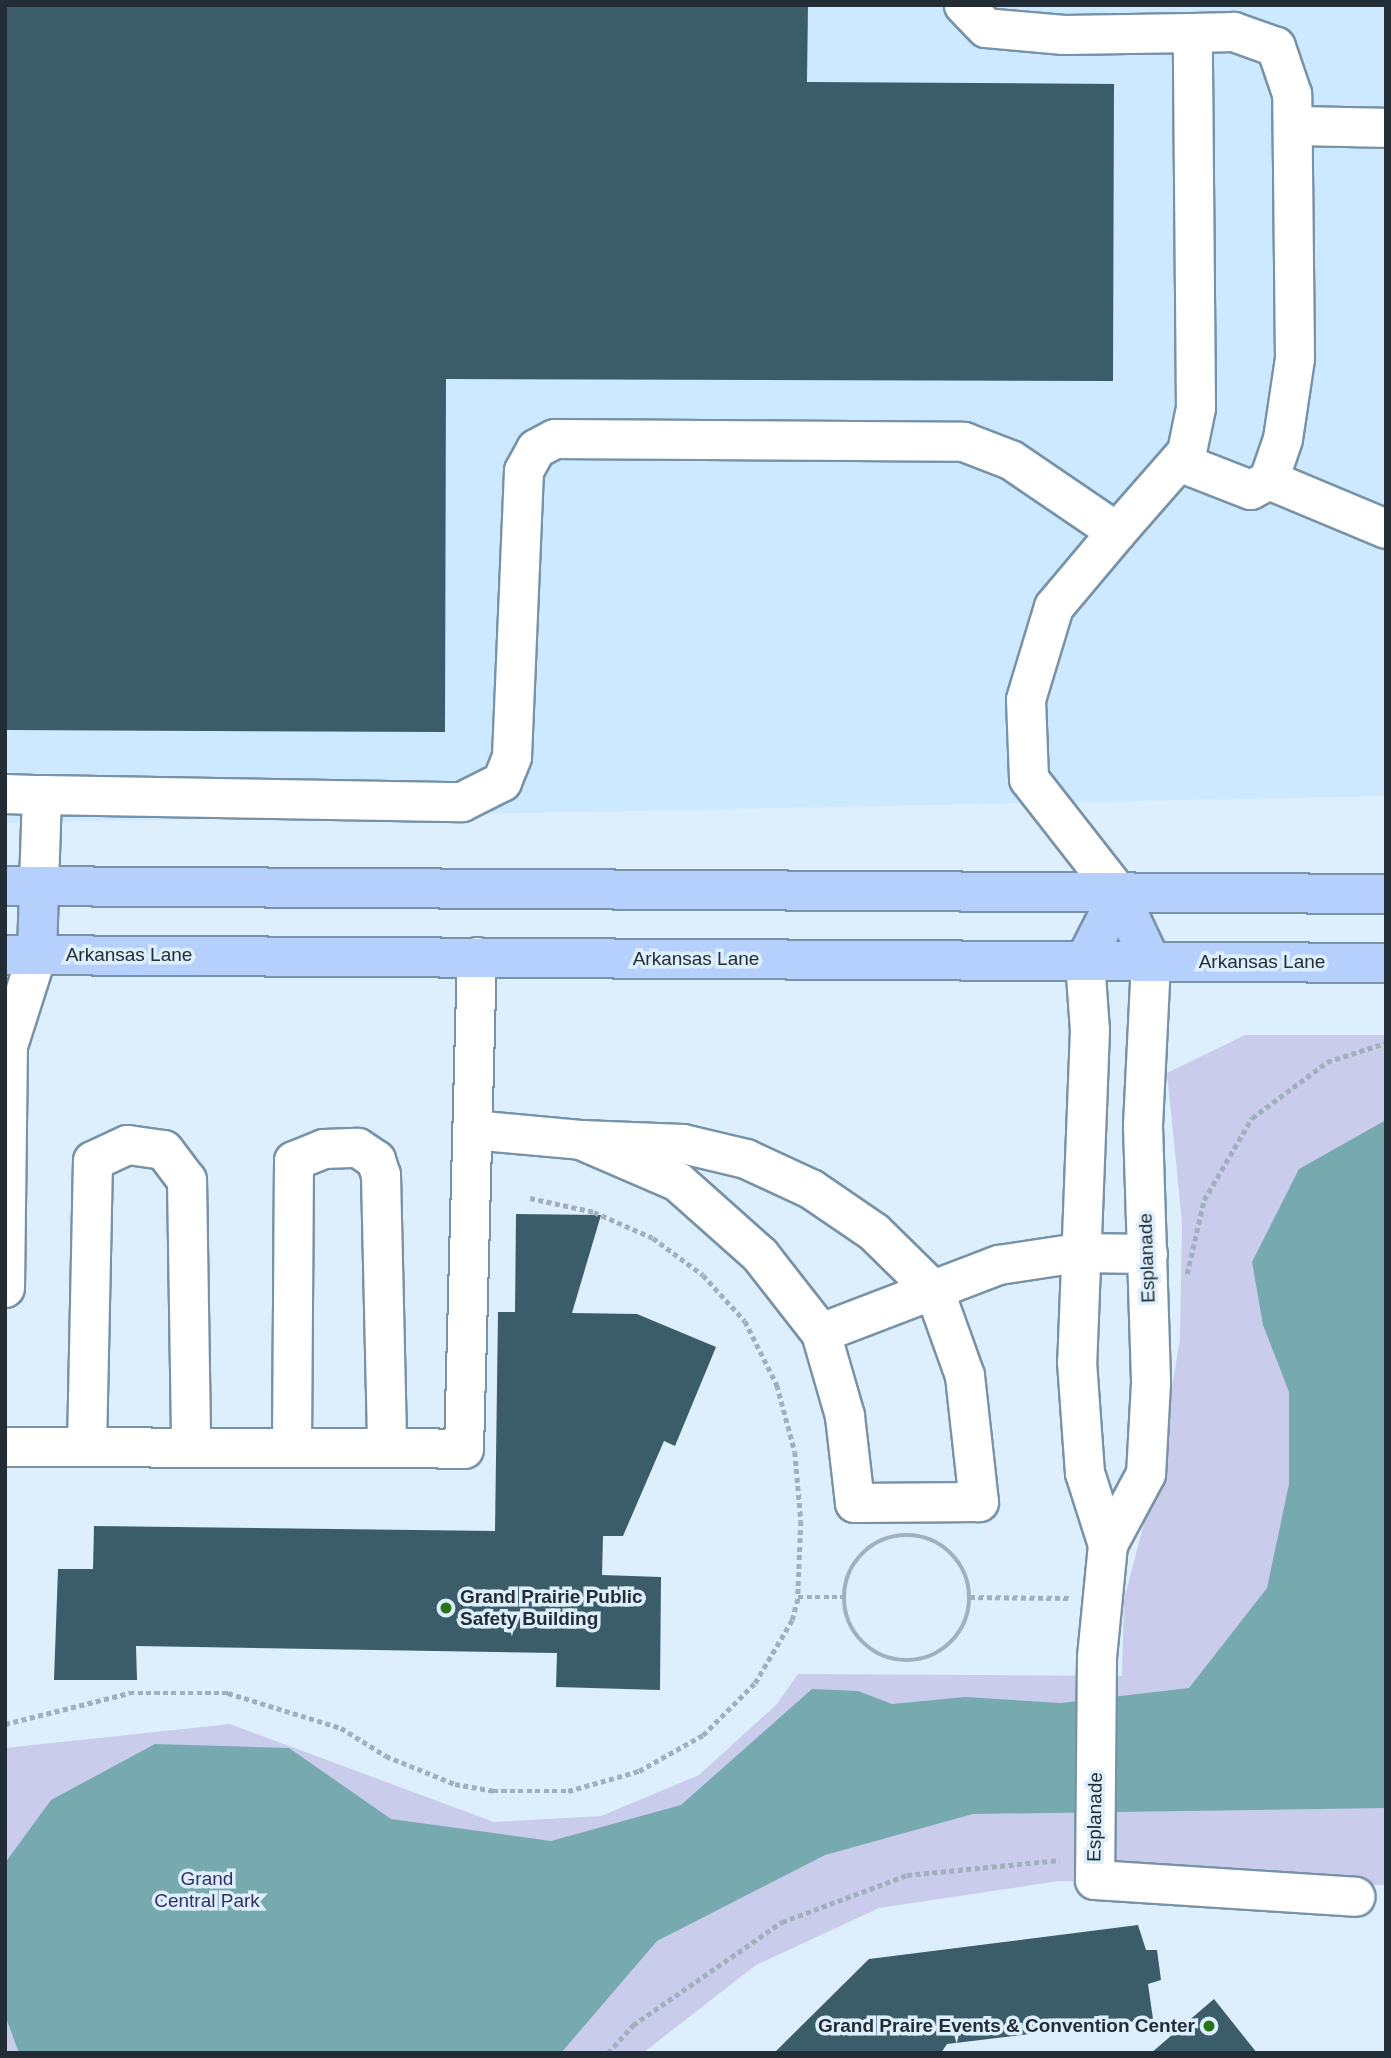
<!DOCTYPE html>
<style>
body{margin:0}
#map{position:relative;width:1391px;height:2058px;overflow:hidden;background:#ddeffc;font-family:Helvetica,sans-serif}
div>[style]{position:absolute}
.built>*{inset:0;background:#cce9ff}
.green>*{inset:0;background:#caccec}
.water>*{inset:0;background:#77aaae}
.building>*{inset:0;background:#3b5d69}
.path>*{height:4.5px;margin-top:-2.25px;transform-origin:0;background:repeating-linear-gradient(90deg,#a0b0bc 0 5px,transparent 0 8.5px)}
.path>.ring{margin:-2.25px;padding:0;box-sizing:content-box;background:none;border:4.5px solid #a0b0bc;border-radius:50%}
.roads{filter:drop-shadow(2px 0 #7893a8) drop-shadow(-2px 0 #7893a8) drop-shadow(0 2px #7893a8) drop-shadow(0 -2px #7893a8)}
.minor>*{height:38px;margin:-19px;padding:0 19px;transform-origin:19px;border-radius:19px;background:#fff}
.major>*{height:38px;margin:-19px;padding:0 19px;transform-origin:19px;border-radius:19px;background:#b6d0fe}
.dots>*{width:19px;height:19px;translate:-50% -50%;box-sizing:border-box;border:4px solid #ddeffc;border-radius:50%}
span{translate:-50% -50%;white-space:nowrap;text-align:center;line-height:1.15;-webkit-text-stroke:7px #ddeffc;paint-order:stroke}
.street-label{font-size:19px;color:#222d36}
.poi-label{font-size:19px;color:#222d36;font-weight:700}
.left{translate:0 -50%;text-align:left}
.right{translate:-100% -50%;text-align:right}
.park-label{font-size:19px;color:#333163}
.frame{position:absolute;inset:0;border:7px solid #222d36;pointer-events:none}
</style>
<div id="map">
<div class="built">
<div style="clip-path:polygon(5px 5px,1386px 5px,1386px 796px,5px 823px)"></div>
</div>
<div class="green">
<div style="clip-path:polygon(1245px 1035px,1386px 1035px,1386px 1885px,1059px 1881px,879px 1908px,756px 1965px,643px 2053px,5px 2053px,5px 1748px,230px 1724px,494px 1822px,601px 1816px,699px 1775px,777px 1704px,798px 1674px,1122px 1676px,1124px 1600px,1158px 1469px,1180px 1339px,1182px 1222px,1167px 1073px)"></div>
</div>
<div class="water">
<div style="clip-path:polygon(1386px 1120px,1386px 1808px,973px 1814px,825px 1855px,657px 1941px,561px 2053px,19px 2053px,5px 2015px,5px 1863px,51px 1800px,155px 1744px,289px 1748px,391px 1819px,551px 1841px,681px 1805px,812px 1689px,858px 1691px,892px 1704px,965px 1697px,1061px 1703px,1189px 1688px,1267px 1588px,1289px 1484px,1289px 1392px,1263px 1325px,1252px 1262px,1299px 1169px)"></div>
</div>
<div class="building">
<div style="clip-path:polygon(5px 5px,808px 5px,807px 82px,1114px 84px,1113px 381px,446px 379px,445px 732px,5px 730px)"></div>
<div style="clip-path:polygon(516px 1214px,601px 1215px,572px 1313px,637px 1314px,716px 1347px,675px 1446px,664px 1441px,623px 1536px,603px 1536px,602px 1575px,661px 1577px,660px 1690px,556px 1687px,557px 1653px,136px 1646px,137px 1680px,54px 1680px,58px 1569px,93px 1569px,94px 1526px,495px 1531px,498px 1312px,515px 1312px)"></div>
<div style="clip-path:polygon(1138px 1925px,1146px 1950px,1157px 1950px,1161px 1980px,1148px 1984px,1153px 2019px,947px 2044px,941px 2053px,774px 2053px,869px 1959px)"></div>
<div style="clip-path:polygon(1214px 1999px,1257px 2053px,1151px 2053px)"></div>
</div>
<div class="path">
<div style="left:530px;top:1198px;width:66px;rotate:12.3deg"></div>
<div style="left:594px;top:1212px;width:64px;rotate:23.8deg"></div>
<div style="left:653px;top:1238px;width:62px;rotate:36.5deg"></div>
<div style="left:703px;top:1275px;width:62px;rotate:47.6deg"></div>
<div style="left:745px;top:1321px;width:72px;rotate:63.4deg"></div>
<div style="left:777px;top:1385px;width:69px;rotate:75deg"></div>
<div style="left:795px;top:1452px;width:69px;rotate:85deg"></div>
<div style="left:801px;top:1521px;width:76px;rotate:92.3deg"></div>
<div style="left:1187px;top:1274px;width:76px;rotate:-77.1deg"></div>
<div style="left:1204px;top:1200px;width:95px;rotate:-59.7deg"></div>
<div style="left:1252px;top:1118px;width:94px;rotate:-36.7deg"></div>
<div style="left:1327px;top:1062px;width:62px;rotate:-17.9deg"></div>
<div class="ring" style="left:844px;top:1535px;width:121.5px;height:121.5px"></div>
<div style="left:970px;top:1597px;width:99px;rotate:0.6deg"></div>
<div style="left:5px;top:1724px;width:128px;rotate:-14deg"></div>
<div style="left:129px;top:1693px;width:99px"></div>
<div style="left:228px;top:1693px;width:118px;rotate:17.2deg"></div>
<div style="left:341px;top:1728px;width:53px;rotate:31.9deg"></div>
<div style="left:386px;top:1756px;width:74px;rotate:22.1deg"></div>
<div style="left:455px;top:1784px;width:39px;rotate:10deg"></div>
<div style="left:493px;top:1791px;width:75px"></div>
<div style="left:568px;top:1791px;width:74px;rotate:-15.7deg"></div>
<div style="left:639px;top:1771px;width:73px;rotate:-29.4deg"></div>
<div style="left:703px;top:1735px;width:74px;rotate:-45deg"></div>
<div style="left:755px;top:1683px;width:73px;rotate:-59.6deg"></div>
<div style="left:792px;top:1620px;width:24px;rotate:-75deg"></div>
<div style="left:798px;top:1597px;width:46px"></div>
<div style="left:608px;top:2053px;width:38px;rotate:-48deg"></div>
<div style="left:633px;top:2025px;width:181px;rotate:-34.7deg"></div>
<div style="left:782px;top:1922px;width:134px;rotate:-20.6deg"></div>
<div style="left:907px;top:1875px;width:153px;rotate:-5.6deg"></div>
</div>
<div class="roads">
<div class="minor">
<div style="left:1293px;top:126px;width:93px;rotate:1.2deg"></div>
<div style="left:1179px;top:462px;width:77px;rotate:21.3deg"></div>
<div style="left:1251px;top:490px;width:21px;rotate:-29deg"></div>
<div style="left:1269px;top:480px;width:43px;rotate:-71.1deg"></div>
<div style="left:1283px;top:439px;width:81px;rotate:-81.5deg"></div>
<div style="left:1295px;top:359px;width:265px;rotate:-90.6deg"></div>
<div style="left:1292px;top:94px;width:50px;rotate:-108.8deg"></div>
<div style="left:1276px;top:47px;width:45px;rotate:-160.3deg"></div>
<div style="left:1234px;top:32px;width:41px;rotate:178.6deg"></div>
<div style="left:1269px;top:480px;width:127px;rotate:22.7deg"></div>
<div style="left:1117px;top:532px;width:98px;rotate:130deg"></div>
<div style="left:1054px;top:607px;width:97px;rotate:106.8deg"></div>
<div style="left:1026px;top:700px;width:79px;rotate:87.8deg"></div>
<div style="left:1029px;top:779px;width:146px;rotate:52deg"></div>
<div style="left:5px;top:794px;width:37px;rotate:2deg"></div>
<div style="left:42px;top:795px;width:91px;rotate:91.9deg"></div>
<div style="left:42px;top:795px;width:420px;rotate:1deg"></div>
<div style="left:462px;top:802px;width:45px;rotate:-26.6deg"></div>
<div style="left:502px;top:782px;width:27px;rotate:-68deg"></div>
<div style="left:512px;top:757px;width:286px;rotate:-87.6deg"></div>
<div style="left:524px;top:471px;width:25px;rotate:-61deg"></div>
<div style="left:536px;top:449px;width:21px;rotate:-28deg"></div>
<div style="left:555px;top:439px;width:409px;rotate:0.4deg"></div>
<div style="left:964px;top:442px;width:50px;rotate:21deg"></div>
<div style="left:1011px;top:460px;width:128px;rotate:34.2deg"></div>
<div style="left:1117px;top:532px;width:106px;rotate:-48.8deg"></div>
<div style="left:1187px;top:452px;width:45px;rotate:-78.4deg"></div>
<div style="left:1196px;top:408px;width:375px;rotate:-90.5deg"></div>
<div style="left:1193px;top:33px;width:129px;rotate:179.1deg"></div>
<div style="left:1064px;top:35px;width:78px;rotate:-174.9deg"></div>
<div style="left:986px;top:28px;width:32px;rotate:-134deg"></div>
<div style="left:1085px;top:961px;width:69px;rotate:85.9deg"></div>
<div style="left:1090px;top:1030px;width:332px;rotate:92.2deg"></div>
<div style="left:1077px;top:1362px;width:111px;rotate:85.9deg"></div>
<div style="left:1085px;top:1473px;width:76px;rotate:72.3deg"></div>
<div style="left:1151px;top:962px;width:164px;rotate:92.8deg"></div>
<div style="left:1143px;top:1126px;width:257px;rotate:88.2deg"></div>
<div style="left:1151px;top:1383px;width:91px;rotate:93.1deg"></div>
<div style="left:1146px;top:1474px;width:81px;rotate:118.2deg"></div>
<div style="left:1108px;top:1545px;width:113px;rotate:95.6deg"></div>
<div style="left:1097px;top:1657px;width:223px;rotate:90.5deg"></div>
<div style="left:1095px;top:1880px;width:261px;rotate:3.7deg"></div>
<div style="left:472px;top:1130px;width:109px;rotate:5.2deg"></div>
<div style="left:581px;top:1140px;width:106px;rotate:23.4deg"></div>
<div style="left:678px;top:1182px;width:110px;rotate:41.7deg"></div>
<div style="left:760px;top:1255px;width:99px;rotate:52deg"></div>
<div style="left:821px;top:1333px;width:191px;rotate:-20.9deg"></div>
<div style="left:999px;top:1265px;width:80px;rotate:-8.6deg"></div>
<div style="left:1078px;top:1253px;width:70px;rotate:0.8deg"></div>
<div style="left:581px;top:1140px;width:102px;rotate:2.2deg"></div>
<div style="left:683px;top:1144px;width:65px;rotate:13.4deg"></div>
<div style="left:746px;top:1159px;width:72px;rotate:24.8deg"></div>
<div style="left:811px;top:1189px;width:76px;rotate:34.3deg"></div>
<div style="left:874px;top:1232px;width:86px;rotate:44.5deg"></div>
<div style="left:935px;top:1292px;width:89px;rotate:70.3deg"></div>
<div style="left:965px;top:1376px;width:127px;rotate:83.7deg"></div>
<div style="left:979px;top:1502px;width:124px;rotate:179.5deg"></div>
<div style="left:855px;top:1503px;width:88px;rotate:-96.6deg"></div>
<div style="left:845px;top:1416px;width:86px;rotate:-106.1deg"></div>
<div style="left:5px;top:1288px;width:242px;rotate:-89.3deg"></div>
<div style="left:8px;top:1046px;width:96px;rotate:-72.3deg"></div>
<div style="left:5px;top:1447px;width:459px;rotate:0.2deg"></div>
<div style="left:464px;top:1449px;width:492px;rotate:-88.5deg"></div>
<div style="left:87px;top:1447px;width:286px;rotate:-88.8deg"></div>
<div style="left:93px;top:1161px;width:38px;rotate:-25deg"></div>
<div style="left:128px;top:1145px;width:36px;rotate:8deg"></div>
<div style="left:164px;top:1150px;width:38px;rotate:53deg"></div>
<div style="left:187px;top:1180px;width:268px;rotate:89.1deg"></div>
<div style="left:292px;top:1448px;width:287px;rotate:-89.6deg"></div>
<div style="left:294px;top:1161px;width:32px;rotate:-22deg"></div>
<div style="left:324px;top:1149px;width:34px;rotate:-2deg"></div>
<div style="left:358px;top:1148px;width:22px;rotate:34deg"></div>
<div style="left:376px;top:1160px;width:16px;rotate:72deg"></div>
<div style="left:381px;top:1175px;width:273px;rotate:88.7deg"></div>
</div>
<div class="major">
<div style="left:5px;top:886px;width:1381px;rotate:0.33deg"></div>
<div style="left:1119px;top:894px;width:75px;rotate:64.8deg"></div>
<div style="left:5px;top:955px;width:1381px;rotate:0.33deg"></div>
<div style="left:37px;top:955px;width:69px;rotate:-88.3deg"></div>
<div style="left:1085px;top:961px;width:75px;rotate:-63.1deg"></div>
</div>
</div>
<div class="dots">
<div style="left:446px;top:1608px;background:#287319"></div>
<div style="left:1209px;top:2026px;background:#287319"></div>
</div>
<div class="street-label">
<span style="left:129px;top:955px">Arkansas Lane</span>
<span style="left:696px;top:959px">Arkansas Lane</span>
<span style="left:1262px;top:962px">Arkansas Lane</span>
<span style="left:1147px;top:1258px;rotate:-92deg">Esplanade</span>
<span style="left:1095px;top:1817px;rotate:-89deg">Esplanade</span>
</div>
<div class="poi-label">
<span class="left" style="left:460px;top:1608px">Grand Prairie Public<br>Safety Building</span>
<span class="right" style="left:1195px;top:2026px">Grand Praire Events &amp; Convention Center</span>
</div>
<div class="park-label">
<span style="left:207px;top:1890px">Grand<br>Central Park</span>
</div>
<div class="frame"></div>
</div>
